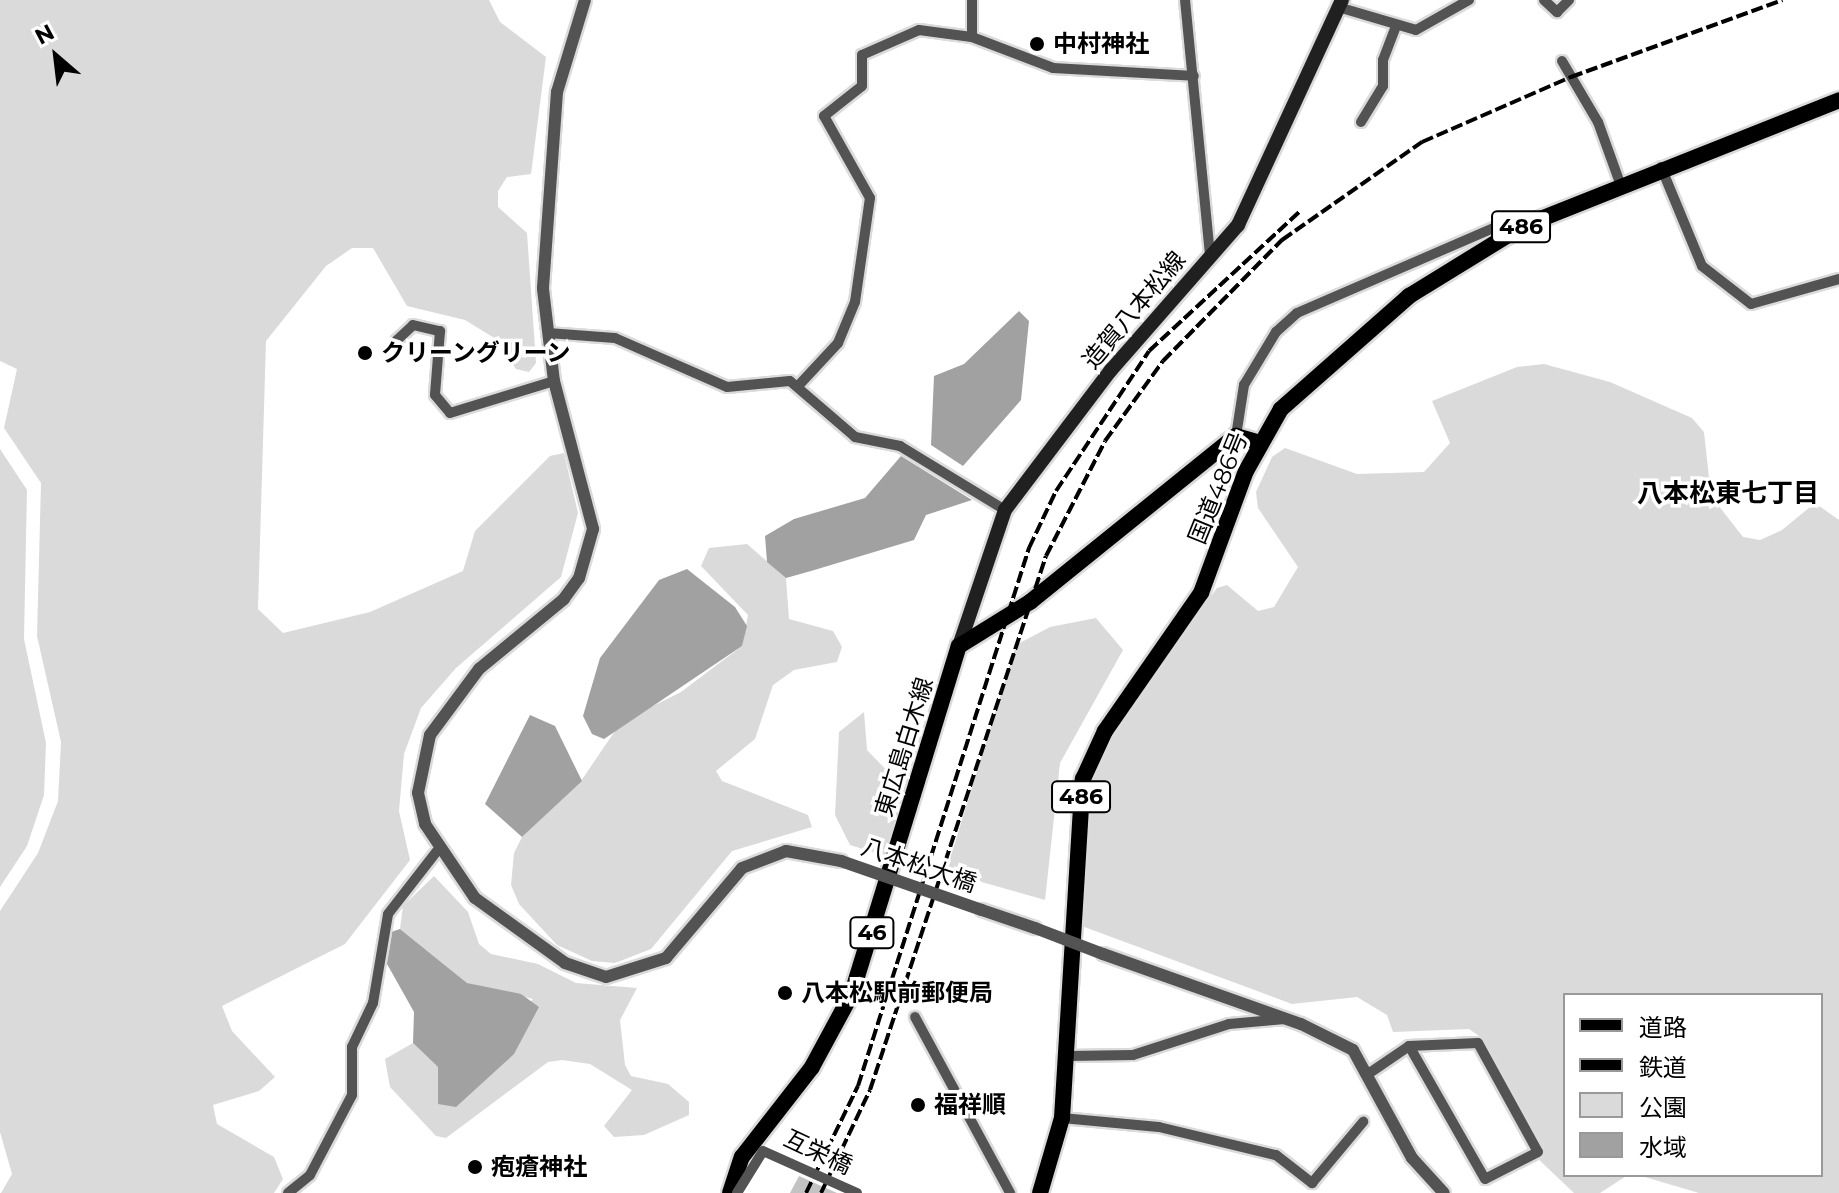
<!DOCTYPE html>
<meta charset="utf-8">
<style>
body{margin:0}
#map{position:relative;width:1839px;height:1193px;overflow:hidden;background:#fff;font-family:Montserrat,"Noto Sans JP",sans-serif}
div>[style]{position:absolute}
.green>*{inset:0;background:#dadada}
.water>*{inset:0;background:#a1a1a1}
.building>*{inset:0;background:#c3c3c3}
.roads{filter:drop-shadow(2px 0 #dbdbdb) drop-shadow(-2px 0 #dbdbdb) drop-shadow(0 2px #dbdbdb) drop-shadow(0 -2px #dbdbdb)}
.minor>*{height:10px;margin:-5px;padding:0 5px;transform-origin:5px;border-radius:5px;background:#535353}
.tertiary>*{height:12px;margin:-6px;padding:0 6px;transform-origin:6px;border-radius:6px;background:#535353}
.secondary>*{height:14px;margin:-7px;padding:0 7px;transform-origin:7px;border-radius:7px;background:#202020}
.primary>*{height:16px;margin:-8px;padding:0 8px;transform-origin:8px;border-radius:8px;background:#000}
.trunk>*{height:16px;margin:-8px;padding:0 8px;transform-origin:8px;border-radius:8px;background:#000}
.rail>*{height:4px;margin-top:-2px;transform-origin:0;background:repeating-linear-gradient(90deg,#000 0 12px,transparent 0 16px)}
.minor-bridge>*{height:10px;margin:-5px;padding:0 5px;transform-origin:5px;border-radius:5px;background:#535353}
.tertiary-bridge>*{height:12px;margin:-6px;padding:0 6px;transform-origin:6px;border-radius:6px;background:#535353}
.dots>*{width:22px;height:22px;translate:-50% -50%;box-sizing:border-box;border:4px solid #fff;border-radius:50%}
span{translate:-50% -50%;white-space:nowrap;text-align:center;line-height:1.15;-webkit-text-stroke:7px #fff;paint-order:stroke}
.shield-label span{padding:2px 6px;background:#fff;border:2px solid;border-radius:6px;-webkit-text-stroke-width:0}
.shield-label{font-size:22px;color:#000;font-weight:700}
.poi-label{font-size:24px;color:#000;font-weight:700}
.left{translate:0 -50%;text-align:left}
.street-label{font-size:24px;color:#000}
.neighbourhood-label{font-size:26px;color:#000;font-weight:700}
.legend{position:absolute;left:1563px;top:993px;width:260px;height:184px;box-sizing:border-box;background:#fff;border:2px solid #999;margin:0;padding:10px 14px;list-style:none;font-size:24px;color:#000}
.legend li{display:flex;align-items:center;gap:16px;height:40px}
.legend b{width:40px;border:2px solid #999}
.north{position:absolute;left:16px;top:16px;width:80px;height:80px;-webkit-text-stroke:6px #fff;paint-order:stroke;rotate:332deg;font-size:22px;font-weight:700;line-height:32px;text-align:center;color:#000}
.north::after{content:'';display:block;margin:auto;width:28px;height:36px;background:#000;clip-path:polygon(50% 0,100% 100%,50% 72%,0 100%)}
</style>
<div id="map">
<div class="green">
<div style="clip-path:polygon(0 0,489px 0,500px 22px,546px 57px,531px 174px,507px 177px,498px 191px,498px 207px,527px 233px,536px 363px,529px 372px,516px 369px,496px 339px,465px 320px,407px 306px,373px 248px,352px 248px,326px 266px,266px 341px,258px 609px,283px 633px,370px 612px,463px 571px,475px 531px,550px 456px,564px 453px,578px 513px,561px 577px,456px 668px,421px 708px,404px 754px,399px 811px,410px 860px,345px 944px,222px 1006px,232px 1031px,275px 1077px,259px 1091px,213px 1105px,217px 1124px,274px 1157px,283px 1179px,274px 1193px,1px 1193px,12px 1174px,0 1132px,0 911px,38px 853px,58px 801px,61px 742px,37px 636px,41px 483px,4px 428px,17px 369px,0 361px)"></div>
<div style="clip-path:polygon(1544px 364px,1610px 382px,1692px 418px,1704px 432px,1711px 496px,1743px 537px,1760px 540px,1782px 530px,1815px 503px,1839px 520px,1839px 1193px,1699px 1193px,1638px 1175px,1821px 1175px,1821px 995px,1565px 995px,1565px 1175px,1628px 1175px,1600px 1193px,1574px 1193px,1534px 1155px,1482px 1038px,1469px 1029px,1393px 1032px,1387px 1015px,1357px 997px,1292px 1004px,1079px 925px,1087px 793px,1109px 734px,1217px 588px,1227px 585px,1258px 611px,1274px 607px,1298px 567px,1258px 508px,1256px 492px,1272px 457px,1285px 448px,1357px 474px,1424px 472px,1450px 443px,1432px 401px,1517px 367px)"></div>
<div style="clip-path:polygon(0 449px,27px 490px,24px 639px,46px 743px,44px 795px,27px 846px,0 887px)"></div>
<div style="clip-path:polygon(747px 544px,786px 578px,789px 619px,833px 631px,842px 647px,837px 662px,794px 670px,773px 685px,755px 739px,716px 771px,722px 781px,808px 815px,812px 827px,732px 851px,651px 949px,615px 963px,592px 961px,557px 945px,519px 904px,511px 885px,514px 853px,522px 837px,581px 781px,621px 722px,681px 692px,742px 646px,748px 615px,701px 566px,709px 548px)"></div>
<div style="clip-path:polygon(1096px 618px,1123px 650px,1060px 763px,1045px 900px,946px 872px,1016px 645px,1050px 627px)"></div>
<div style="clip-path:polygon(864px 712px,867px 750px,894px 778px,899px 806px,885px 856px,850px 845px,835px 815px,839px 732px)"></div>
<div style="clip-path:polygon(434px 876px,468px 912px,479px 944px,491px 954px,538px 964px,576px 983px,637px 988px,620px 1020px,625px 1065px,631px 1076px,668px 1084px,689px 1102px,689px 1115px,644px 1135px,614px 1137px,604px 1126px,632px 1090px,590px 1064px,562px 1060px,548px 1062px,446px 1138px,436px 1136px,390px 1087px,385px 1059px,413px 1043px,438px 1067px,439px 1104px,533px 999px,467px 983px,400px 929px,403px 906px)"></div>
</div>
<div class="water">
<div style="clip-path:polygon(1019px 311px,1029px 321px,1021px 400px,963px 466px,931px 445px,934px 376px,964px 364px)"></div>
<div style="clip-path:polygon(901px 456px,972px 500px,926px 515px,914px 540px,811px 571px,786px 578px,767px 562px,765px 536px,794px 519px,865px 498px)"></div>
<div style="clip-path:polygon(687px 569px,735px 607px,747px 626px,742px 646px,604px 739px,592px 734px,583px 716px,600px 658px,659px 580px)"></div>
<div style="clip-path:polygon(530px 715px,555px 726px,582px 781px,522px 837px,485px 804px)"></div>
<div style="clip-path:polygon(400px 929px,467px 983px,521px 994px,539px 1007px,514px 1054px,456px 1107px,438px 1104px,438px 1067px,413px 1043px,414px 1012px,382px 955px,388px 933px)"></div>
</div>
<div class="building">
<div style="clip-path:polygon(799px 1176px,837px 1193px,790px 1193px)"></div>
</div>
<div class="roads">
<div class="minor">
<div style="left:972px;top:0;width:37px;rotate:90deg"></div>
<div style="left:1185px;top:0;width:255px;rotate:84.4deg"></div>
<div style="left:1544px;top:0;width:18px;rotate:43deg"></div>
<div style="left:1557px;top:12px;width:17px;rotate:-45deg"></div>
<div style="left:1338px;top:7px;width:81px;rotate:16.4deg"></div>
<div style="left:1416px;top:30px;width:61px;rotate:-29.5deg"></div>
<div style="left:1562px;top:61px;width:71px;rotate:59.5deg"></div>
<div style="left:1598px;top:122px;width:65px;rotate:70.2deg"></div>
<div style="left:1361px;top:122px;width:42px;rotate:-58.6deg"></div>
<div style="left:1383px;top:86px;width:26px;rotate:-90deg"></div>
<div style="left:1383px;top:60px;width:36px;rotate:-69deg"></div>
<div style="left:1661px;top:167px;width:107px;rotate:67.5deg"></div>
<div style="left:1702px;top:266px;width:62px;rotate:37.8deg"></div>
<div style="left:1751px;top:304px;width:91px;rotate:-15.9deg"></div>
<div style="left:548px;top:333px;width:67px;rotate:4.3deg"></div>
<div style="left:615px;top:338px;width:122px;rotate:23.6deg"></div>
<div style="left:727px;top:387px;width:63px;rotate:-5.4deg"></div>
<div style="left:790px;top:381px;width:86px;rotate:40.7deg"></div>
<div style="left:855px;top:437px;width:46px;rotate:11.3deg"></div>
<div style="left:900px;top:446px;width:123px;rotate:31.4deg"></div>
<div style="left:396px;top:341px;width:23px;rotate:-43deg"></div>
<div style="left:413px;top:325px;width:28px;rotate:13deg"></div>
<div style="left:440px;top:331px;width:64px;rotate:94.5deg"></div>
<div style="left:435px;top:395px;width:23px;rotate:50deg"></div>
<div style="left:450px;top:413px;width:109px;rotate:-17.1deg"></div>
<div style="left:799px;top:385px;width:57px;rotate:-47.1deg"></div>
<div style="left:838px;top:343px;width:44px;rotate:-67.5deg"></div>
<div style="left:855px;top:302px;width:105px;rotate:-81.8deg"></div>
<div style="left:870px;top:198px;width:94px;rotate:-119.3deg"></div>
<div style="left:824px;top:116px;width:48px;rotate:-38.3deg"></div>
<div style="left:862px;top:86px;width:31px;rotate:-90deg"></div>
<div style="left:862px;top:55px;width:62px;rotate:-23.7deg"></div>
<div style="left:919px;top:30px;width:53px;rotate:7.5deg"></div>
<div style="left:972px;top:37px;width:87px;rotate:20.9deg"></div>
<div style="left:1053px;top:68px;width:141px;rotate:3.2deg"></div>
<div style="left:1236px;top:436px;width:52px;rotate:-81.1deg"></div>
<div style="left:1244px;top:385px;width:62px;rotate:-58.9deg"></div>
<div style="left:1276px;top:332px;width:28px;rotate:-42deg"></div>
<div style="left:1297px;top:313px;width:221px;rotate:-23.4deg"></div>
<div style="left:1500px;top:225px;width:19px;rotate:3deg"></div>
<div style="left:915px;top:1017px;width:200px;rotate:61.6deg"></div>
<div style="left:1069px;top:1056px;width:64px;rotate:-0.9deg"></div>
<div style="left:1133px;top:1055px;width:101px;rotate:-17.9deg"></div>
<div style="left:1229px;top:1024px;width:56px;rotate:-5.1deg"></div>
<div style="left:1371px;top:1072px;width:46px;rotate:-34.4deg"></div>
<div style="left:1409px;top:1046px;width:69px;rotate:-2.5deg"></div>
<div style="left:1478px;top:1043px;width:124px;rotate:61.2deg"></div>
<div style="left:1538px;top:1152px;width:59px;rotate:153deg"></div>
<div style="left:1485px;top:1179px;width:153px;rotate:-119.7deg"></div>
<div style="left:1062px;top:1118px;width:97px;rotate:5.3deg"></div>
<div style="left:1159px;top:1127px;width:120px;rotate:13.5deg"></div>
<div style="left:1276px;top:1155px;width:46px;rotate:37.9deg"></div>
<div style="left:1312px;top:1183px;width:80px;rotate:-50.1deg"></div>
<div style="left:288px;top:1193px;width:28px;rotate:-39deg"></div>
<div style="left:310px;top:1175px;width:90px;rotate:-62.3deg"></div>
<div style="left:352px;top:1095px;width:48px;rotate:-90deg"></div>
<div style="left:352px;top:1047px;width:49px;rotate:-64.5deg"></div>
<div style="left:373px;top:1003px;width:90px;rotate:-80.4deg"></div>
<div style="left:388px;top:914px;width:80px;rotate:-52.1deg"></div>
</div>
<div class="tertiary">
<div style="left:585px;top:0;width:96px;rotate:106.9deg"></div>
<div style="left:557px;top:92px;width:197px;rotate:94.1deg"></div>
<div style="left:543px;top:289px;width:93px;rotate:83.2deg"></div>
<div style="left:554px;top:381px;width:153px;rotate:75.2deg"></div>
<div style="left:593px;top:529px;width:51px;rotate:105.9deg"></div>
<div style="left:579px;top:578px;width:26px;rotate:126deg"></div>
<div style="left:564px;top:599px;width:110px;rotate:140.5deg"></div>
<div style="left:479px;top:669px;width:82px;rotate:126.6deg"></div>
<div style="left:430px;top:735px;width:59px;rotate:101.7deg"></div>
<div style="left:418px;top:793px;width:32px;rotate:77deg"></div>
<div style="left:425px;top:824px;width:89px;rotate:56deg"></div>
<div style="left:475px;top:898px;width:111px;rotate:35.8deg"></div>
<div style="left:565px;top:963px;width:43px;rotate:18.9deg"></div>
<div style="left:606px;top:977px;width:63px;rotate:-17.6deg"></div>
<div style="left:666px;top:958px;width:118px;rotate:-49.8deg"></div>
<div style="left:742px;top:868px;width:47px;rotate:-21.1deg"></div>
<div style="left:786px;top:851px;width:56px;rotate:10.3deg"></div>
<div style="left:982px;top:910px;width:56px;rotate:18.8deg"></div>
<div style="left:1103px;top:954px;width:210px;rotate:19.5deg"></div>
<div style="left:1301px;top:1024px;width:58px;rotate:26.6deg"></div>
<div style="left:1353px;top:1050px;width:123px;rotate:61.4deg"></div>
<div style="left:1412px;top:1158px;width:47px;rotate:47.6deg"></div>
</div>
<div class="secondary">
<div style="left:959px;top:646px;width:144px;rotate:-71.3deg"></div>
<div style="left:1005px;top:510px;width:176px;rotate:-52.9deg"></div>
<div style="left:1111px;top:370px;width:193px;rotate:-48.8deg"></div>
<div style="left:1238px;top:225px;width:248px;rotate:-65.2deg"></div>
</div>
<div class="primary">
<div style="left:730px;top:1193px;width:38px;rotate:-72deg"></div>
<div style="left:742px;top:1157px;width:114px;rotate:-52.1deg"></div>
<div style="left:812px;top:1067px;width:84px;rotate:-61.6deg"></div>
<div style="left:852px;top:993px;width:363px;rotate:-72.9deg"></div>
<div style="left:959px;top:646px;width:84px;rotate:-31.8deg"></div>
<div style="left:1030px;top:602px;width:265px;rotate:-38.9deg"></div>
<div style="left:1236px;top:436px;width:25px;rotate:16deg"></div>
</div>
<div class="trunk">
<div style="left:1040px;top:1193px;width:78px;rotate:-73.7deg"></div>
<div style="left:1062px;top:1118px;width:340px;rotate:-86.5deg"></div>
<div style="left:1083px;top:779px;width:53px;rotate:-65.4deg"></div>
<div style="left:1105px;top:731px;width:168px;rotate:-55.2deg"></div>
<div style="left:1201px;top:593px;width:130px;rotate:-69.8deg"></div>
<div style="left:1246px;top:471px;width:71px;rotate:-60.6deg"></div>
<div style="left:1281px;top:409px;width:171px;rotate:-41.4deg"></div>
<div style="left:1409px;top:296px;width:134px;rotate:-31.6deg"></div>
<div style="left:1523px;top:226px;width:340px;rotate:-21.7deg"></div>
</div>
</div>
<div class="rail">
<div style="left:806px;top:1193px;width:119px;rotate:-64.1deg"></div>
<div style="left:858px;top:1086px;width:565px;rotate:-72.37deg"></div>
<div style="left:1029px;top:548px;width:63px;rotate:-64.7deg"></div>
<div style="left:1056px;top:491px;width:168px;rotate:-56.4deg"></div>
<div style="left:1149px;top:351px;width:205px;rotate:-42.8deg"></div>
<div style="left:821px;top:1193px;width:114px;rotate:-64.6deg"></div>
<div style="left:870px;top:1090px;width:562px;rotate:-71.76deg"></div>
<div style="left:1046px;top:556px;width:129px;rotate:-62.8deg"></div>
<div style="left:1105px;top:441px;width:99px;rotate:-54.1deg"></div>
<div style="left:1163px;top:361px;width:170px;rotate:-45.5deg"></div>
<div style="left:1282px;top:240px;width:171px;rotate:-35deg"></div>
<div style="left:1422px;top:142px;width:163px;rotate:-23.6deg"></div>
<div style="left:1571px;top:77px;width:225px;rotate:-20deg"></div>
</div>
<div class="minor-bridge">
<div style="left:737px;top:1193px;width:49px;rotate:-58.2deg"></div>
<div style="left:763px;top:1151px;width:103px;rotate:24.1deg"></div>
</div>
<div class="tertiary-bridge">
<div style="left:841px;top:861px;width:149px;rotate:19.2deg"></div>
<div style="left:1035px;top:928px;width:73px;rotate:20.9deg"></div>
</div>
<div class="dots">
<div style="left:1037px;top:44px;background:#000"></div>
<div style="left:365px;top:353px;background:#000"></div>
<div style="left:785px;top:993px;background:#000"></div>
<div style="left:918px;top:1105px;background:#000"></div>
<div style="left:475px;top:1167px;background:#000"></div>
</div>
<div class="shield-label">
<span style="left:1521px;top:227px">486</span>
<span style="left:1081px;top:797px">486</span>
<span style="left:872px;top:933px">46</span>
</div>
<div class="poi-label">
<span class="left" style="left:1053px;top:44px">中村神社</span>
<span class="left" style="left:381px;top:353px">クリーングリーン</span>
<span class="left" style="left:801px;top:993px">八本松駅前郵便局</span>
<span class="left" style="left:934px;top:1105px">福祥順</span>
<span class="left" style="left:491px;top:1167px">疱瘡神社</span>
</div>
<div class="street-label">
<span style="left:1134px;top:310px;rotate:-50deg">造賀八本松線</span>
<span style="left:1218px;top:488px;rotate:-68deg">国道486号</span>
<span style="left:904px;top:747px;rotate:-73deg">東広島白木線</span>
<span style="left:919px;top:865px;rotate:19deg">八本松大橋</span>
<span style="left:818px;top:1152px;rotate:25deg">互栄橋</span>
</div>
<div class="neighbourhood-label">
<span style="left:1728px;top:494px">八本松東七丁目</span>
</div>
<ul class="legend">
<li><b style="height:10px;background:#000"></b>道路</li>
<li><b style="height:10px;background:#000"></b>鉄道</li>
<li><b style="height:22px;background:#dadada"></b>公園</li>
<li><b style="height:22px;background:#a1a1a1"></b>水域</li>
</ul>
<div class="north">N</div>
</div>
